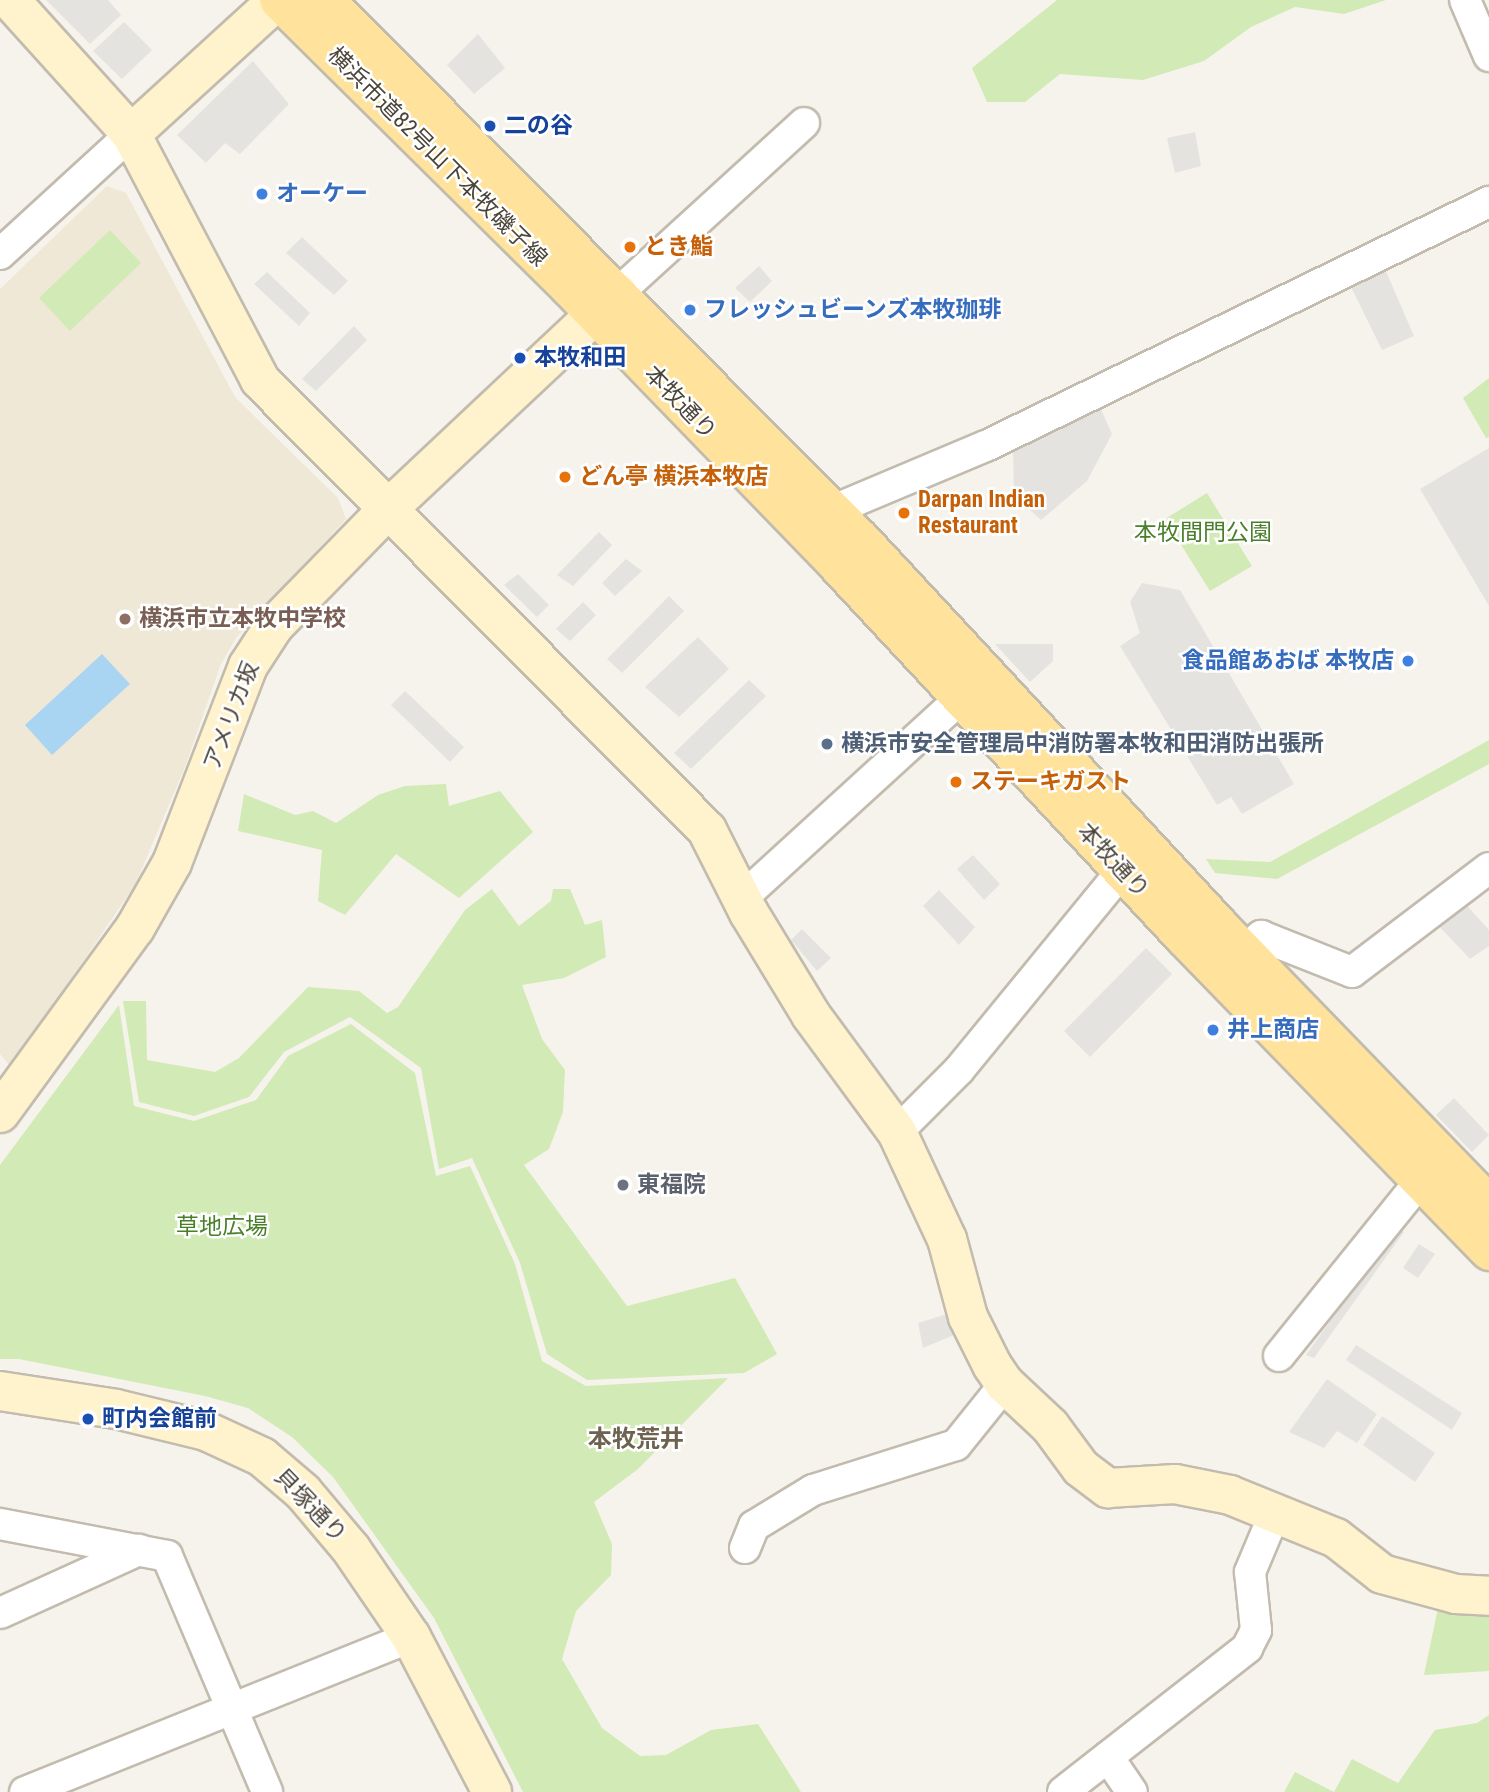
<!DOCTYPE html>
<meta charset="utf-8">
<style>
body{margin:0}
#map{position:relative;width:1489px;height:1792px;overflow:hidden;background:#f6f3ec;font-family:"Roboto Condensed","Noto Sans JP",sans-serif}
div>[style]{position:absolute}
.education>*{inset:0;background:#efe8d6}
.green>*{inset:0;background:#d2eab5}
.parking>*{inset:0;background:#e5e3e0}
.water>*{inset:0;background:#a9d4f2}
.roads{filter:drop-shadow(2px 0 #c2bbae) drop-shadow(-2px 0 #c2bbae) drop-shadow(0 2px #c2bbae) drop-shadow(0 -2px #c2bbae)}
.street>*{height:30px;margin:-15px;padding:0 15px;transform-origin:15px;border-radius:15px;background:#fff}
.secondary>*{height:38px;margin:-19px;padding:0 19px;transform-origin:19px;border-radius:19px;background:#fff3cd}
.primary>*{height:38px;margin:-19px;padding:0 19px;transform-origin:19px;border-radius:19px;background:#ffe39c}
.dots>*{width:19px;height:19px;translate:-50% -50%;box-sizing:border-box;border:4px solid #fff;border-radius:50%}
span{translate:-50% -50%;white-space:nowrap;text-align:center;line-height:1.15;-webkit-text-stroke:5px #fff;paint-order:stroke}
.transit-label{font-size:23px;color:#164399;font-weight:700}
.left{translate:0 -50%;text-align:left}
.street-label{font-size:23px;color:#4b4439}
.shop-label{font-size:23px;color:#366cbe;font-weight:700}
.right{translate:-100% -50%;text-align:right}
.food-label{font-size:23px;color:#c56008;font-weight:700}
.park-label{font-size:23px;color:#4a7f2a}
.education-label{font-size:23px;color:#785e54;font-weight:700}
.service-label{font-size:23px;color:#4e5e75;font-weight:700}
.worship-label{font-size:23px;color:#5b616d;font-weight:700}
.neighbourhood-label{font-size:24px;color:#6e6250;font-weight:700}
</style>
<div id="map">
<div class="education">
<div style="clip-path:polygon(107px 186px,126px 193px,235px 397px,338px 498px,346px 519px,236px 638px,221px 664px,185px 767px,135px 885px,11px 1067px,0 1054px,0 289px)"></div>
</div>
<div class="green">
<div style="clip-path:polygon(1057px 0,1386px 0,1344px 14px,1295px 7px,1251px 27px,1204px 61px,1143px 80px,1060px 74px,1025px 102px,987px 102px,972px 68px)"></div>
<div style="clip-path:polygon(110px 230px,141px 263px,70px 331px,39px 298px)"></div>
<div style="clip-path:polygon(1489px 378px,1489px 437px,1486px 438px,1463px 398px)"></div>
<div style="clip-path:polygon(1207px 493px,1252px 566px,1210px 591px,1165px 519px)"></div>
<div style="clip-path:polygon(1489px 740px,1489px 764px,1277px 879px,1215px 873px,1206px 859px,1270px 862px)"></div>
<div style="clip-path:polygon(446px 784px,449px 806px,500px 791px,533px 832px,459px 898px,396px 854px,345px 915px,318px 901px,322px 850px,238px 831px,244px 794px,295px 815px,313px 811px,336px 823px,378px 795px,405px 786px)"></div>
<div style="clip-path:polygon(492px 889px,519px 926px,551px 901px,553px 889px,570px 889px,585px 925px,602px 920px,606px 957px,564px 978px,522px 985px,542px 1039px,565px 1070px,563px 1112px,549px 1149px,524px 1165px,627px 1306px,735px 1278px,777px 1354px,744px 1373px,587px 1380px,547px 1354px,520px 1263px,472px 1158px,439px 1169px,421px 1068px,350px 1017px,284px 1052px,249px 1097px,194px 1116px,139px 1102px,123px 1001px,146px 1001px,147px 1060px,215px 1072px,239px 1058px,308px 987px,359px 991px,387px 1013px,398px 1007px,465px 910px)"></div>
<div style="clip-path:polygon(119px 1005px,134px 1106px,194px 1121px,256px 1100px,288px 1056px,351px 1024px,415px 1073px,436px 1176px,470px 1166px,515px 1264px,542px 1361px,586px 1386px,728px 1378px,638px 1469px,594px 1502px,612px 1544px,611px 1575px,576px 1611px,562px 1659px,602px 1728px,640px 1756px,666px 1755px,711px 1730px,758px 1724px,801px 1792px,523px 1792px,434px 1618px,333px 1477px,292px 1437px,248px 1408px,205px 1396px,19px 1359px,0 1359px,0 1165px)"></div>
<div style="clip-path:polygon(1439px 1603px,1489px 1611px,1489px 1671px,1424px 1675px)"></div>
<div style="clip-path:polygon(1489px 1715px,1489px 1792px,1284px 1792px,1295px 1772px,1334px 1792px,1352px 1759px,1398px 1783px,1435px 1730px,1477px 1723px)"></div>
</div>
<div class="parking">
<div style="clip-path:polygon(46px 0,108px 0,121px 15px,90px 44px)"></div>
<div style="clip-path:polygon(124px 22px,152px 50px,122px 79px,93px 51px)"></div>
<div style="clip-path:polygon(478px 34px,505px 68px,474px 94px,447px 65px)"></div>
<div style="clip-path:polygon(253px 61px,289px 104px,240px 154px,225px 143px,206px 163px,177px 135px)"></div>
<div style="clip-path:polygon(1195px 132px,1201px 166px,1175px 173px,1167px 138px)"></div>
<div style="clip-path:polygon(302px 237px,348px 281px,334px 295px,286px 253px)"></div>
<div style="clip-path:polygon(759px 266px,772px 281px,750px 302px,735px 288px)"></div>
<div style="clip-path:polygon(1385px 269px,1414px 336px,1382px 350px,1350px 285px)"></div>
<div style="clip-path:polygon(267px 272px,310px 313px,299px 326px,254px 284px)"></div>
<div style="clip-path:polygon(354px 326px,367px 340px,316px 391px,302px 379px)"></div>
<div style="clip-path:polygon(1100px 407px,1112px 434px,1087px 481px,1041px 520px,1014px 495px,1013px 446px)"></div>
<div style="clip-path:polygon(1489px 448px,1489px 606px,1420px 489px)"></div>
<div style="clip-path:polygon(599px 532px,612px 545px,573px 586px,557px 575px)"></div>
<div style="clip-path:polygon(626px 559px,642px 571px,615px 596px,602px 583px)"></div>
<div style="clip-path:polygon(518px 574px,549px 605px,537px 617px,504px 585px)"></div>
<div style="clip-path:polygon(1142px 583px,1180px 590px,1294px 784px,1242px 814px,1231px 797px,1217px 805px,1120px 646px,1140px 633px,1130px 602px)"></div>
<div style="clip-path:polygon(669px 596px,684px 611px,622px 673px,607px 659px)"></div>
<div style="clip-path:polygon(583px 602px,596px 615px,570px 641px,556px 629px)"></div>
<div style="clip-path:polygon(698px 637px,729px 669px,679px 717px,645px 687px)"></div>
<div style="clip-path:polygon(995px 644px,1053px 644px,1053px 661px,1030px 682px)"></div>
<div style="clip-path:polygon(749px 680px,766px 696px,691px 769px,674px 753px)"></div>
<div style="clip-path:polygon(405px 691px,464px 747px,450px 762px,391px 705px)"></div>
<div style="clip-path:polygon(973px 855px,1000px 884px,984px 900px,957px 869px)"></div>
<div style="clip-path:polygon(939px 890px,975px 927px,959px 945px,923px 906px)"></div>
<div style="clip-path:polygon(1463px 901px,1489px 930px,1489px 946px,1470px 959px,1435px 922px)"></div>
<div style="clip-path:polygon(802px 929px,831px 958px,817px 971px,791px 940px)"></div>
<div style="clip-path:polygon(1146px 948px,1172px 974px,1090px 1057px,1064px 1031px)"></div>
<div style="clip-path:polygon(1454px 1098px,1489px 1135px,1472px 1152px,1436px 1115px)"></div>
<div style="clip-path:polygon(1397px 1228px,1404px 1232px,1314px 1358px,1306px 1355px)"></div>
<div style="clip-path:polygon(1419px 1244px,1435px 1254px,1418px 1278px,1403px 1268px)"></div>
<div style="clip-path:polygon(957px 1311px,961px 1332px,923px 1348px,918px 1323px)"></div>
<div style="clip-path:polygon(1356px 1345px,1462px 1413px,1452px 1430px,1346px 1360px)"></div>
<div style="clip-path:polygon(1327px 1379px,1377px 1414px,1357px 1443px,1337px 1431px,1324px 1448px,1289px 1432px)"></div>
<div style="clip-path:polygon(1382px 1416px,1435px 1453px,1415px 1482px,1363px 1445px)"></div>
</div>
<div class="water">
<div style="clip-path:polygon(102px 654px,130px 684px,52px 755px,25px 725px)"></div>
</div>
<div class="roads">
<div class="street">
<div style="left:1465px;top:0;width:61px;rotate:66.8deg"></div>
<div style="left:0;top:254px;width:178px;rotate:-42.5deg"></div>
<div style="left:618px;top:293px;width:252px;rotate:-42.4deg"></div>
<div style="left:817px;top:525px;width:20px;rotate:-45deg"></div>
<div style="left:831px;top:511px;width:168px;rotate:-22.8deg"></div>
<div style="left:986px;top:446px;width:559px;rotate:-25.88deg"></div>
<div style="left:742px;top:898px;width:298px;rotate:-42.4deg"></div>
<div style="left:1228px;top:966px;width:45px;rotate:-42.3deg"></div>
<div style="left:1261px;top:936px;width:98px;rotate:21.6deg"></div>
<div style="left:1352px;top:972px;width:172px;rotate:-37.2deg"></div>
<div style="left:897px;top:1132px;width:88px;rotate:-45deg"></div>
<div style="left:959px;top:1070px;width:257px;rotate:-50.7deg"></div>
<div style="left:1279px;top:1356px;width:226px;rotate:-51.1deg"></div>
<div style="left:0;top:1524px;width:170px;rotate:10.8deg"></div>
<div style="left:167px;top:1556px;width:256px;rotate:67deg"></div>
<div style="left:745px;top:1548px;width:24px;rotate:-68deg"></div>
<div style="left:754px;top:1526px;width:69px;rotate:-31.4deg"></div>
<div style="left:813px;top:1490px;width:150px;rotate:-17.5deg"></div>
<div style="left:956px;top:1445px;width:78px;rotate:-51.2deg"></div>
<div style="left:0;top:1613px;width:153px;rotate:-24.4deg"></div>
<div style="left:1108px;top:1757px;width:42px;rotate:55.6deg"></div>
<div style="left:25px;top:1792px;width:416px;rotate:-21.9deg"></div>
<div style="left:1063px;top:1792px;width:234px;rotate:-38deg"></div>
<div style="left:1247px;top:1648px;width:20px;rotate:-63deg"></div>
<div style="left:1256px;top:1630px;width:58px;rotate:-95.9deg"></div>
<div style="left:1250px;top:1572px;width:67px;rotate:-67.2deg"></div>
</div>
<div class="secondary">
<div style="left:10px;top:0;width:181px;rotate:47.9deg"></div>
<div style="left:131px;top:134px;width:278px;rotate:62.3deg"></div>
<div style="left:260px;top:380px;width:634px;rotate:45.19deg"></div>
<div style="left:707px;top:830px;width:93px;rotate:63.2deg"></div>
<div style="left:749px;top:913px;width:119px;rotate:58.7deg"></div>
<div style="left:811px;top:1015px;width:145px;rotate:53.7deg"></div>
<div style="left:897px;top:1132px;width:118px;rotate:65deg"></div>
<div style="left:947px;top:1239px;width:81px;rotate:74.9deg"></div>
<div style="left:968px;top:1317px;width:54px;rotate:63.4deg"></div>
<div style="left:992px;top:1365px;width:23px;rotate:56deg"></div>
<div style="left:1005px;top:1384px;width:62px;rotate:43deg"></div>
<div style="left:1050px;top:1426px;width:52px;rotate:53.6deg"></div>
<div style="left:1081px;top:1468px;width:34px;rotate:37deg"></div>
<div style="left:1108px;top:1488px;width:67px;rotate:-3.4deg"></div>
<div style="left:1175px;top:1484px;width:56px;rotate:11.3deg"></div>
<div style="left:1230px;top:1495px;width:114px;rotate:22.1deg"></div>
<div style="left:1336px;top:1538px;width:58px;rotate:38deg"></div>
<div style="left:1382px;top:1574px;width:77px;rotate:15.1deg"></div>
<div style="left:1456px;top:1594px;width:33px;rotate:3deg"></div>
<div style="left:131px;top:134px;width:199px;rotate:-42.4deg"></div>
<div style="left:0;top:1113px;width:229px;rotate:-53.9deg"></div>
<div style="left:135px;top:928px;width:75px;rotate:-60.4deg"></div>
<div style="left:172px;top:863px;width:211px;rotate:-68.9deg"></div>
<div style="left:248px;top:666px;width:48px;rotate:-57deg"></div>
<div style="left:274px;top:626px;width:165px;rotate:-45.7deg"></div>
<div style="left:389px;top:508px;width:314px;rotate:-43.2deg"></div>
<div style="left:0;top:1391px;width:117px;rotate:8.8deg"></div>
<div style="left:116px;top:1409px;width:93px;rotate:13.7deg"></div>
<div style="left:206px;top:1431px;width:62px;rotate:24.9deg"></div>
<div style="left:262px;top:1457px;width:54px;rotate:40.5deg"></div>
<div style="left:303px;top:1492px;width:75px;rotate:49.9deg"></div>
<div style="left:351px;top:1549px;width:107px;rotate:55.7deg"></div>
<div style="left:411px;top:1637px;width:175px;rotate:62.4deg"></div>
</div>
<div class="primary">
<div style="left:279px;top:0;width:408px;rotate:44.7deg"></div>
<div style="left:569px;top:287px;width:384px;rotate:45.9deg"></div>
<div style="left:836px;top:563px;width:511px;rotate:47.06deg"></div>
<div style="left:1184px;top:937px;width:438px;rotate:45.8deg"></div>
<div style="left:325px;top:0;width:761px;rotate:45.21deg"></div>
<div style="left:861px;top:540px;width:529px;rotate:47.14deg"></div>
<div style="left:1221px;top:928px;width:385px;rotate:45.9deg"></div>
</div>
</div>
<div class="dots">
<div style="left:490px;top:126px;background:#1a4fb4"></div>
<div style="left:262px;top:194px;background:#3f7fe0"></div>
<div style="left:630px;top:247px;background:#e8710a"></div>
<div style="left:690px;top:310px;background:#3f7fe0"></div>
<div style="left:520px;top:358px;background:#1a4fb4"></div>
<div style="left:565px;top:477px;background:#e8710a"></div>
<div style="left:904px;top:513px;background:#e8710a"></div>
<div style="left:125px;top:619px;background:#8d6e63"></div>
<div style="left:1408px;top:661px;background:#3f7fe0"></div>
<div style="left:827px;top:744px;background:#5c6f8a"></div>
<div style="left:956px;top:782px;background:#e8710a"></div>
<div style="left:1213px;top:1030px;background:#3f7fe0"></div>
<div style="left:623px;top:1185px;background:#6b7280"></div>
<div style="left:88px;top:1419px;background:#1a4fb4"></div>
</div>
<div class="transit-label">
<span class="left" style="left:504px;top:126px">二の谷</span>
<span class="left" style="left:534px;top:358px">本牧和田</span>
<span class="left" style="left:102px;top:1419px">町内会館前</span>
</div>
<div class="street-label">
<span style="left:437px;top:157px;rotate:45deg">横浜市道82号山下本牧磯子線</span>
<span style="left:680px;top:403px;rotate:46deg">本牧通り</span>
<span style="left:232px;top:716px;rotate:-69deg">アメリカ坂</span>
<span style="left:1113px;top:861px;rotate:47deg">本牧通り</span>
<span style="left:310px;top:1506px;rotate:46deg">貝塚通り</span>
</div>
<div class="shop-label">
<span class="left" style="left:276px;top:194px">オーケー</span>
<span class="left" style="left:704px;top:310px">フレッシュビーンズ本牧珈琲</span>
<span class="right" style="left:1394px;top:661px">食品館あおば 本牧店</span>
<span class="left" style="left:1227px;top:1030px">井上商店</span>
</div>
<div class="food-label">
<span class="left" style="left:644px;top:247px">とき鮨</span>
<span class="left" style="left:579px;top:477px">どん亭 横浜本牧店</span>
<span class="left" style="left:918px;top:513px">Darpan Indian<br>Restaurant</span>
<span class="left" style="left:970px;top:782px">ステーキガスト</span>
</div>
<div class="park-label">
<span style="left:1203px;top:533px">本牧間門公園</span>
<span style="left:222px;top:1227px">草地広場</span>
</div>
<div class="education-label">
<span class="left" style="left:139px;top:619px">横浜市立本牧中学校</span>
</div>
<div class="service-label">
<span class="left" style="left:841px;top:744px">横浜市安全管理局中消防署本牧和田消防出張所</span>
</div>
<div class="worship-label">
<span class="left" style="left:637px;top:1185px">東福院</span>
</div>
<div class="neighbourhood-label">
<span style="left:636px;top:1440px">本牧荒井</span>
</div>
</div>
